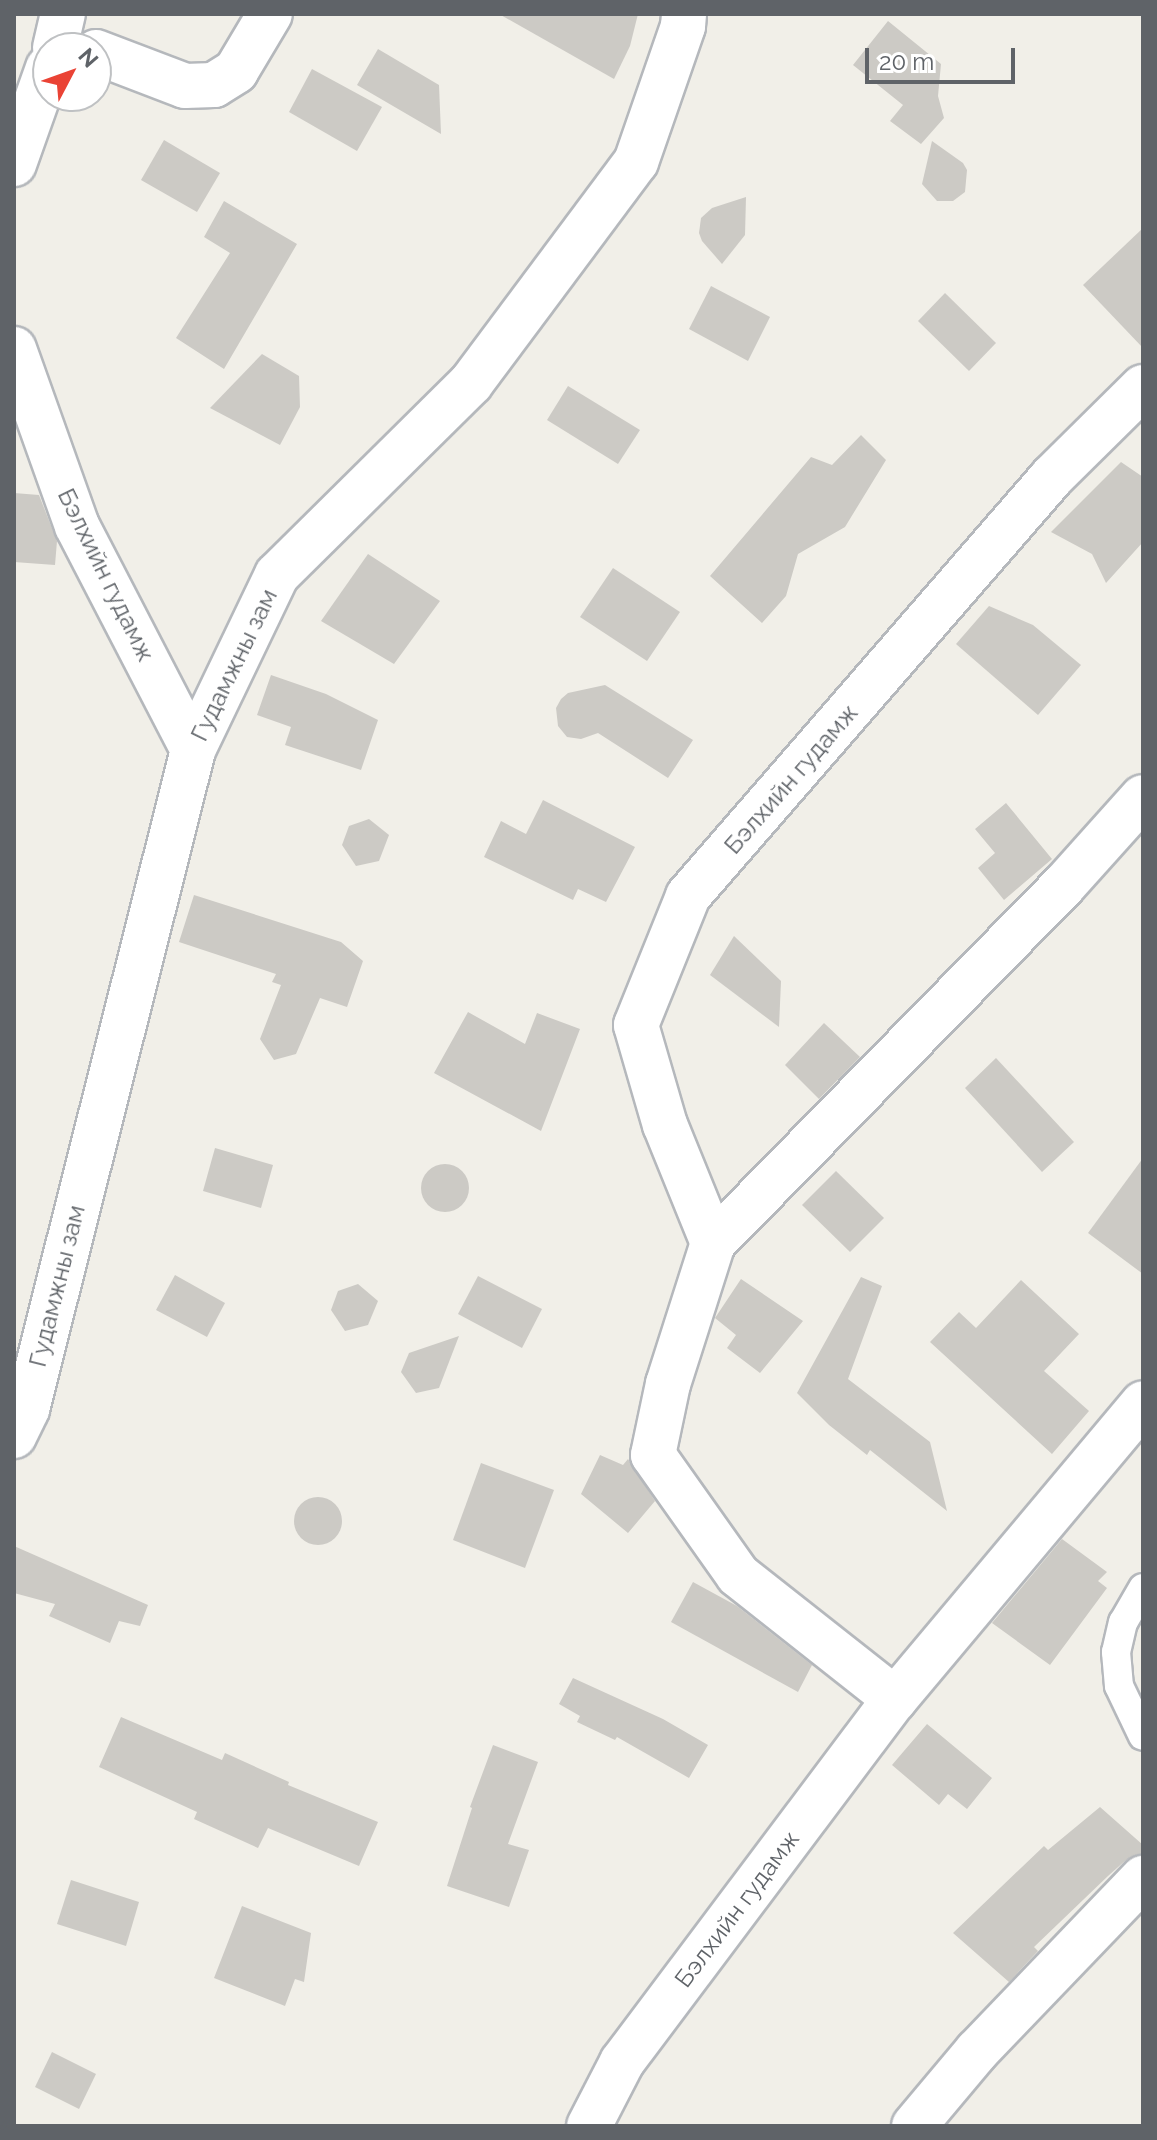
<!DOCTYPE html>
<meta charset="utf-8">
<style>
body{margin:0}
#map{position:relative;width:1157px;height:2140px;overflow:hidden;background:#f1efe8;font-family:Raleway,sans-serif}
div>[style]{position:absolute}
.building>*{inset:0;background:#cccac5}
.round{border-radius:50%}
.roads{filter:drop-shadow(2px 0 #b5b8bc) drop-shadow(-2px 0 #b5b8bc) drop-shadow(0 2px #b5b8bc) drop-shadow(0 -2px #b5b8bc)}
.service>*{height:28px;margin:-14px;padding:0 14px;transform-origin:14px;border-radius:14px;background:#fff}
.minor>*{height:44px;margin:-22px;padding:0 22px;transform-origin:22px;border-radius:22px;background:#fff}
span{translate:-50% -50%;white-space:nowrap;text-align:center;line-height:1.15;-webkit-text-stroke:6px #fff;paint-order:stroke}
.street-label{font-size:24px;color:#5f6368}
.frame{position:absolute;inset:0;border:16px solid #5f6368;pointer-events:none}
.north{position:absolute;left:32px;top:32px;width:80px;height:80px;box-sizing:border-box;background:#fff;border:2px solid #bfc1c3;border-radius:50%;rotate:49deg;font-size:22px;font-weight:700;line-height:32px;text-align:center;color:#5f6368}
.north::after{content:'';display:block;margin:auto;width:28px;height:36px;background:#ea4335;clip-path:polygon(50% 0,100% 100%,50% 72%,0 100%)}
.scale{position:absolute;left:865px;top:48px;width:150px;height:36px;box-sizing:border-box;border:4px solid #5f6368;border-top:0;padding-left:10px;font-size:24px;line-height:28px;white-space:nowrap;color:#5f6368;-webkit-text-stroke:6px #fff;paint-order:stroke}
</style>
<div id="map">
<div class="building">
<div style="clip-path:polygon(499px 14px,638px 14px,630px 46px,614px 79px)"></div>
<div style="clip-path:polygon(888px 21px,941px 64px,938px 96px,944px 118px,921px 144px,890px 121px,903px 105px,853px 65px)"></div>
<div style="clip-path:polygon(378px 49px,439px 85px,441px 134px,357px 85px)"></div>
<div style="clip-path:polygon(312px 69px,382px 107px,357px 151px,289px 112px)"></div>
<div style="clip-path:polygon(164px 140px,220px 173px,197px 212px,141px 180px)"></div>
<div style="clip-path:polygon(932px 141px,963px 163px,967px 170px,965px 192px,953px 201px,937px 201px,922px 184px)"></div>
<div style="clip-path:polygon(746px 197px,745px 235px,722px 264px,702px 241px,699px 233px,701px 218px,712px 208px)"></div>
<div style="clip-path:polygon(224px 201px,297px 244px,224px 369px,176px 338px,230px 253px,204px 237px)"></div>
<div style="clip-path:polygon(1143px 228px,1143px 348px,1083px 285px)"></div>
<div style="clip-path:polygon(711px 286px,770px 317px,748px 361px,689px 329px)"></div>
<div style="clip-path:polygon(945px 293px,996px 343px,969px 371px,918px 321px)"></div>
<div style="clip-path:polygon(262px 354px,299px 376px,300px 407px,280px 445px,210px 408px)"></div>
<div style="clip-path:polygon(568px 386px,640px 430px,618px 464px,547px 420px)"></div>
<div style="clip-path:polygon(861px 435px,886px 460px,845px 527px,798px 554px,786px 596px,762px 623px,710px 576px,811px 457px,832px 465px)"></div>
<div style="clip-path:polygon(1121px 462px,1143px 477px,1143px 542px,1106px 583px,1092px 554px,1051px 532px)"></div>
<div style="clip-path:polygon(14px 493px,39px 495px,57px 541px,55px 565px,14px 562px)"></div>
<div style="clip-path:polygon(368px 554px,440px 601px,394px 664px,321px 621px)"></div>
<div style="clip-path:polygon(613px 568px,680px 612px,647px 661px,580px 617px)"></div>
<div style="clip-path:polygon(989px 606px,1033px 625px,1081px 665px,1038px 715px,956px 644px)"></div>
<div style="clip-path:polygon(271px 675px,326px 694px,378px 720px,361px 770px,285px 745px,291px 727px,257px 715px)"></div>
<div style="clip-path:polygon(605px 685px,693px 740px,668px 778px,598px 733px,581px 739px,567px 737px,558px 726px,556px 708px,561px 699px,568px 693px)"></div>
<div style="clip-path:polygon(543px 800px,635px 847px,606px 902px,578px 889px,573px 900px,484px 857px,501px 821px,526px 834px)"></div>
<div style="clip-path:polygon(1006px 803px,1052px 859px,1004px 900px,978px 868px,995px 853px,975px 829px)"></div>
<div style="clip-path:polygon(369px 819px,389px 835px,379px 861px,356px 866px,342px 845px,349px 826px)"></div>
<div style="clip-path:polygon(194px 895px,341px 942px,363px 961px,347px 1007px,320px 998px,296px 1054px,274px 1060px,260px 1039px,281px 985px,272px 982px,276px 974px,179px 942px)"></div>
<div style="clip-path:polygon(734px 936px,781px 981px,779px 1027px,710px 975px)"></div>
<div style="clip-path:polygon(468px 1012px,525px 1044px,537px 1013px,580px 1029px,541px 1131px,434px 1073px)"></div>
<div style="clip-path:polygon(824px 1023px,860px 1057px,819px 1099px,785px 1065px)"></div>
<div style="clip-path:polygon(996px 1058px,1074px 1142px,1042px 1172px,965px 1088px)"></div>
<div style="clip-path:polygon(215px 1148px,273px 1165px,261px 1208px,203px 1191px)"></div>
<div style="clip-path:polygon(1143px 1158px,1143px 1274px,1088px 1233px)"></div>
<div class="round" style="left:421px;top:1164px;width:48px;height:48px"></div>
<div style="clip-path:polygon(836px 1171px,884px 1218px,850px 1252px,802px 1205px)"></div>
<div style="clip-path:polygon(175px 1275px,225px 1303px,207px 1337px,156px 1310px)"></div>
<div style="clip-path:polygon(478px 1276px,542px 1309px,522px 1348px,458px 1314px)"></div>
<div style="clip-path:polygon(861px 1277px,882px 1286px,848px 1379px,930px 1442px,947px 1511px,870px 1450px,867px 1455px,829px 1425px,797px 1393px)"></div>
<div style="clip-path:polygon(741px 1279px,803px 1321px,760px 1373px,727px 1348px,736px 1335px,715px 1318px)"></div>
<div style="clip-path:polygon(1021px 1280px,1079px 1334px,1044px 1371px,1089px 1411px,1052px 1454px,930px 1342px,959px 1312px,976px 1328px)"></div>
<div style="clip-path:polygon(358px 1284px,378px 1301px,368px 1325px,345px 1331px,331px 1310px,338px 1291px)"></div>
<div style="clip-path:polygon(459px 1336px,439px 1388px,416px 1393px,401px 1372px,409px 1353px)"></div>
<div style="clip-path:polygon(600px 1455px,623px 1465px,628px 1459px,655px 1501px,628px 1533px,581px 1494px)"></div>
<div style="clip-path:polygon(481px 1463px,554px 1490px,525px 1568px,453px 1540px)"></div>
<div class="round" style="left:294px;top:1497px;width:48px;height:48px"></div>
<div style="clip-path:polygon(1062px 1539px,1107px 1572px,1098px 1581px,1107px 1588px,1050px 1665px,992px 1623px)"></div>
<div style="clip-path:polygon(14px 1546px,148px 1605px,140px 1626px,119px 1621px,110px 1643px,49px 1616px,55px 1604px,14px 1593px)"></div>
<div style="clip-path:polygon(693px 1582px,737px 1606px,812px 1665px,798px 1692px,671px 1622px)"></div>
<div style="clip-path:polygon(573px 1678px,663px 1719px,708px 1745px,689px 1778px,617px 1737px,615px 1740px,577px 1722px,580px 1716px,559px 1704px)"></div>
<div style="clip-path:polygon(121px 1717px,222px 1760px,225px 1753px,289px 1782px,288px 1785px,378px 1822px,359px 1866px,268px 1828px,258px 1848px,194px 1819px,197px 1812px,99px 1767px)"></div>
<div style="clip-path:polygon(927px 1724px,992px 1778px,967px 1809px,948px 1794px,939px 1805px,892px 1765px)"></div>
<div style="clip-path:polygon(493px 1745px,538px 1762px,508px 1844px,529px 1850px,509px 1907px,447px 1886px,472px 1808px,470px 1807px)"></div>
<div style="clip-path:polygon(1100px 1807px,1143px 1845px,1143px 1854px,1126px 1860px,1108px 1876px,1034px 1947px,1038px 1951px,1009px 1982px,953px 1933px,1044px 1846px,1048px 1850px)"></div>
<div style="clip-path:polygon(71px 1880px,139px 1902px,126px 1946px,57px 1924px)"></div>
<div style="clip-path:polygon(242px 1906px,311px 1933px,304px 1982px,295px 1979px,285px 2006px,214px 1978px)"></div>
<div style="clip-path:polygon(52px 2052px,96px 2074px,79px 2109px,35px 2087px)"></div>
</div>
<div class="roads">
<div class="service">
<div style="left:1143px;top:1588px;width:39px;rotate:120deg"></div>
<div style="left:1123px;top:1622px;width:31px;rotate:103deg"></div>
<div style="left:1116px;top:1652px;width:34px;rotate:85deg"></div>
<div style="left:1119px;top:1686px;width:55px;rotate:64.4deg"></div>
</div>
<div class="minor">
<div style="left:55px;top:48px;width:35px;rotate:-77deg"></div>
<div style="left:96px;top:52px;width:95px;rotate:20.9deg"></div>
<div style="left:185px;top:86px;width:29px;rotate:-2deg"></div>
<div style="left:214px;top:85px;width:26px;rotate:-32deg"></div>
<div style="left:236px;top:71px;width:66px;rotate:-59.2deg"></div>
<div style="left:14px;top:164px;width:102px;rotate:-70.5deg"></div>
<div style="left:14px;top:349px;width:188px;rotate:70.4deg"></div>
<div style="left:77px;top:526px;width:252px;rotate:62.6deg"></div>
<div style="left:713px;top:1243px;width:127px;rotate:-112.1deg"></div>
<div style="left:665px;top:1125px;width:104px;rotate:-106.2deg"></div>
<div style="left:636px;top:1025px;width:139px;rotate:-68deg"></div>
<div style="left:688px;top:896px;width:555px;rotate:-49.02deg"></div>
<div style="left:1052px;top:477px;width:128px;rotate:-44.7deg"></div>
<div style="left:14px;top:1436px;width:30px;rotate:-64deg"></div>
<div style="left:27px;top:1409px;width:680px;rotate:-75.86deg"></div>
<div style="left:193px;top:750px;width:194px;rotate:-64.4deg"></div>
<div style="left:277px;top:575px;width:273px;rotate:-44.7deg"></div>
<div style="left:471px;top:383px;width:276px;rotate:-53.3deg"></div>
<div style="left:636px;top:162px;width:144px;rotate:-70.9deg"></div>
<div style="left:683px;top:26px;width:12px;rotate:-85deg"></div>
<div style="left:895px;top:1699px;width:200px;rotate:-141.7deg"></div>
<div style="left:738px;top:1575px;width:147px;rotate:-125.3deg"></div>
<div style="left:653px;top:1455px;width:73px;rotate:-78.1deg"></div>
<div style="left:668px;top:1384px;width:148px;rotate:-72.3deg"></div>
<div style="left:713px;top:1243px;width:501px;rotate:-45.57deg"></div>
<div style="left:1064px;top:885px;width:118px;rotate:-48.1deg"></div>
<div style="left:589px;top:2126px;width:72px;rotate:-62.7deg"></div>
<div style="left:622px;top:2062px;width:454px;rotate:-53.1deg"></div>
<div style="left:895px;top:1699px;width:386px;rotate:-50deg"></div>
<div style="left:914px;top:2126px;width:98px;rotate:-50deg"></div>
<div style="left:977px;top:2051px;width:240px;rotate:-46.2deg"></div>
</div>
</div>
<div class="street-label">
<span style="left:106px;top:575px;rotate:64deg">Бэлхийн гудамж</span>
<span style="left:234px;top:665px;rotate:-64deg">Гудамжны зам</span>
<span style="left:791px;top:779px;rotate:-49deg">Бэлхийн гудамж</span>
<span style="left:57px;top:1286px;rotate:-76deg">Гудамжны зам</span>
<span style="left:737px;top:1909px;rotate:-53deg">Бэлхийн гудамж</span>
</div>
<div class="frame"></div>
<div class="north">N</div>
<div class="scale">20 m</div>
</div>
